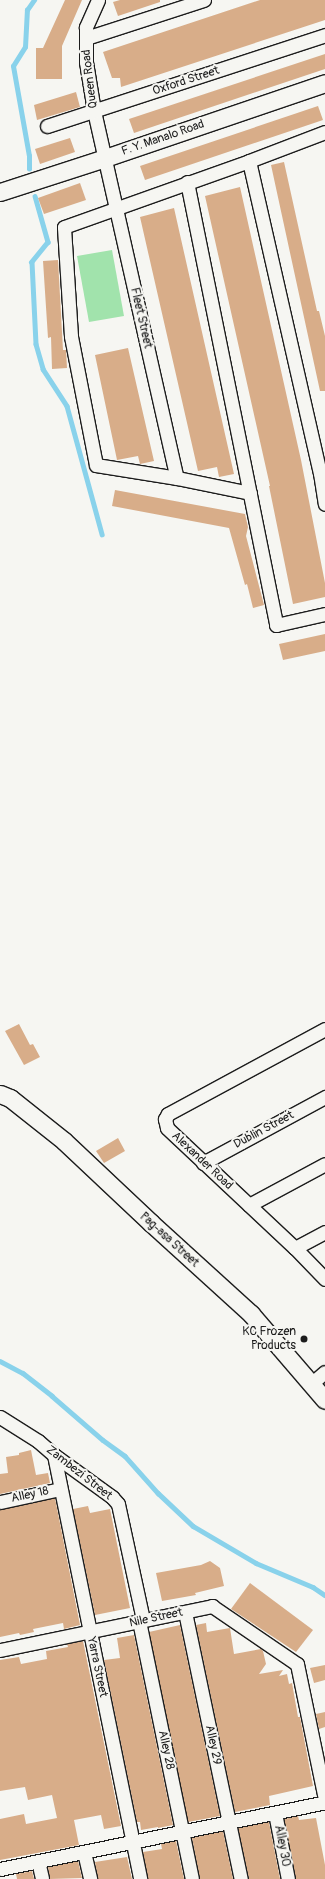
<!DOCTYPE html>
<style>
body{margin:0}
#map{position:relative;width:325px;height:1879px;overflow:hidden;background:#f6f6f2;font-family:Pangolin,sans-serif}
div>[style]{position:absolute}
.green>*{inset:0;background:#a1e3ac}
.stream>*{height:4.5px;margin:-2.25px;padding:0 2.25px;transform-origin:2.25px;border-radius:2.25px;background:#89d2eb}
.building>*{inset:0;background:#d8ad89}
.roads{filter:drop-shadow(1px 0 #1c1c1c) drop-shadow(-1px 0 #1c1c1c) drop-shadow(0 1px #1c1c1c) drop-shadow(0 -1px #1c1c1c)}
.minor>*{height:13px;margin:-6.5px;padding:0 6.5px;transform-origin:6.5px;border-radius:6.5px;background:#f6f6f2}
.tertiary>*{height:17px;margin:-8.5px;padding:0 8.5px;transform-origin:8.5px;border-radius:8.5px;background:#f6f6f2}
.dots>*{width:11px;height:11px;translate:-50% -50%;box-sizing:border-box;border:2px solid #f6f6f2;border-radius:50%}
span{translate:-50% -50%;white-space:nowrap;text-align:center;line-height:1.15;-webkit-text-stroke:4px #f6f6f2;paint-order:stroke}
.street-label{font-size:12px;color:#1c1c1c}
.poi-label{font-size:12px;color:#1c1c1c}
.right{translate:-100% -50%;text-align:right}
</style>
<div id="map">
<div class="green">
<div style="clip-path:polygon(112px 250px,124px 316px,89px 322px,77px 256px)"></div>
</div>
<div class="stream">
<div style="left:29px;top:169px;width:13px;rotate:-90deg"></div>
<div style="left:29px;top:156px;width:91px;rotate:-100.1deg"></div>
<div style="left:13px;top:66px;width:22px;rotate:-58deg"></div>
<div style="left:25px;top:47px;width:37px;rotate:-87deg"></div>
<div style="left:27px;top:10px;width:12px;rotate:-55deg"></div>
<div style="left:35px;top:196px;width:48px;rotate:74.2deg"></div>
<div style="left:48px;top:242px;width:26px;rotate:129deg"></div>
<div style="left:32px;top:262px;width:82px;rotate:87.2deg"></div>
<div style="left:36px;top:344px;width:26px;rotate:74deg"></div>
<div style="left:43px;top:369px;width:44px;rotate:57deg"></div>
<div style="left:67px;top:406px;width:133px;rotate:74.7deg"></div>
<div style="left:0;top:1361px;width:26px;rotate:28deg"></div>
<div style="left:23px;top:1373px;width:37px;rotate:38deg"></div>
<div style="left:52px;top:1396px;width:67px;rotate:40.8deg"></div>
<div style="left:103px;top:1440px;width:27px;rotate:36deg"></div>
<div style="left:125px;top:1456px;width:50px;rotate:48.3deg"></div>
<div style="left:158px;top:1493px;width:48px;rotate:43.3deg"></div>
<div style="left:193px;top:1526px;width:73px;rotate:30.4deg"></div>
<div style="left:256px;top:1563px;width:62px;rotate:22.8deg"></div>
<div style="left:313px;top:1587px;width:14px;rotate:34deg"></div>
</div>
<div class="building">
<div style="clip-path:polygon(65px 0,82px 0,62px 46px,62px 79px,36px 79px,36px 48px,43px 48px)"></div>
<div style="clip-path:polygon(120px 0,160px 0,160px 2px,118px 16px,113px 2px)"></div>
<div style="clip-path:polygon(260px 0,325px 0,325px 20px,121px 87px,120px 78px,112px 78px,103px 52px)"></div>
<div style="clip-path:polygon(325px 54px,325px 69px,134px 133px,129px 119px)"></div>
<div style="clip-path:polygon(76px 92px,80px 107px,37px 120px,34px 105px)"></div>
<div style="clip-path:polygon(318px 106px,323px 120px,145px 180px,140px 166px)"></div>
<div style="clip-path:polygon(70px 138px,75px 152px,40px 164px,35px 149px)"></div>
<div style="clip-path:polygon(284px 162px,317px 311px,319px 311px,325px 336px,325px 391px,320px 391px,271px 165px)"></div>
<div style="clip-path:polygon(80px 183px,86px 200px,44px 214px,38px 198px)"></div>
<div style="clip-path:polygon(240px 187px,301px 460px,325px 583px,325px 597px,293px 604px,269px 486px,270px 486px,205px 196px)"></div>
<div style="clip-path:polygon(174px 208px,234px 474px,219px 477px,217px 467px,198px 471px,140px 217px)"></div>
<div style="clip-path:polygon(58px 260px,63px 350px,66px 350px,67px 368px,52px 369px,51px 337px,48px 338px,43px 261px)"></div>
<div style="clip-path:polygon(128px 348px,154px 461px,140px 464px,138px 456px,117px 460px,95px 355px)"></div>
<div style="clip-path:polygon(115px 490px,245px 514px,248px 527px,246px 536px,264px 605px,253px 608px,247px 584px,245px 585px,229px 528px,112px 506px)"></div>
<div style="clip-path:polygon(325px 634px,325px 651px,283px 660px,279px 644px)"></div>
<div style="clip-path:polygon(19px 1024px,30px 1045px,33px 1044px,40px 1057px,24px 1065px,5px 1031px)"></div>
<div style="clip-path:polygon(118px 1138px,125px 1151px,104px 1163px,96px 1151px)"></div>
<div style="clip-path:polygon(31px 1450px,36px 1475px,48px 1473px,50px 1483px,0 1494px,0 1474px,8px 1473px,6px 1457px,19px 1455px,19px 1453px)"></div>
<div style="clip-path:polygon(55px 1498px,80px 1625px,64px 1629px,63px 1623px,33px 1629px,34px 1632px,20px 1635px,19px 1633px,0 1637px,0 1510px)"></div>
<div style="clip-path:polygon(88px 1506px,90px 1513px,110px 1509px,130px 1608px,95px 1615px,73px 1509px)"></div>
<div style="clip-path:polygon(210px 1561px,220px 1568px,224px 1586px,195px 1593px,196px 1595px,162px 1601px,156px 1573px,201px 1565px)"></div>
<div style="clip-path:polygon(250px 1583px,313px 1630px,296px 1652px,231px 1609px)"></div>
<div style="clip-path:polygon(206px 1623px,207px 1632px,230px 1628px,234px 1654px,261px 1649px,263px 1651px,266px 1664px,259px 1674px,283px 1670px,279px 1676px,287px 1674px,289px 1684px,292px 1683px,298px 1717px,300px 1717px,313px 1786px,269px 1796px,270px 1805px,235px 1812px,196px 1625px)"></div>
<div style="clip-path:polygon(180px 1625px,220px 1816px,188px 1822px,149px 1632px)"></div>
<div style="clip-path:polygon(134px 1635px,173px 1825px,158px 1828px,158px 1827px,141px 1830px,140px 1822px,137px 1822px,104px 1660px,120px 1658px,117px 1638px)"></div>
<div style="clip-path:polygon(83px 1641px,121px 1826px,104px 1829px,101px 1815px,74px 1820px,79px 1845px,0 1860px,0 1819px,24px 1814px,26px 1824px,57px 1818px,52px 1795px,28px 1800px,25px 1787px,0 1791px,0 1660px,19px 1657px,21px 1664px,47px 1659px,46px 1651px,68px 1647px,67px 1644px)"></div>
<div style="clip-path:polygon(325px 1665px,325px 1680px,314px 1683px,310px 1668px)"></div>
<div style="clip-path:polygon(325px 1712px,325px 1727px,319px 1729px,316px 1714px)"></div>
<div style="clip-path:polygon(298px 1816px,299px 1820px,316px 1818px,325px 1865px,325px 1879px,296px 1879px,284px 1819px)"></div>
<div style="clip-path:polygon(269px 1822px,280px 1879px,249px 1879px,238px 1828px)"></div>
<div style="clip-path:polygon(223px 1831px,233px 1879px,200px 1879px,192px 1838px)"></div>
<div style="clip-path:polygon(176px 1841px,184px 1879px,148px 1879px,143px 1852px,162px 1849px,161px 1844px)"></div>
<div style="clip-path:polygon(127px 1857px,132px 1879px,98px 1879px,95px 1862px)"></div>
<div style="clip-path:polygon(78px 1861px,82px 1878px,50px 1879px,48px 1867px)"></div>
<div style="clip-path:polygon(32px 1871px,34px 1879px,17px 1879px,16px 1874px)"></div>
</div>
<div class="roads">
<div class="minor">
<div style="left:98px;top:0;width:30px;rotate:114deg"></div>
<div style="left:86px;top:27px;width:35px;rotate:90deg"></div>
<div style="left:86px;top:62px;width:50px;rotate:80.7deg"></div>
<div style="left:94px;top:111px;width:376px;rotate:77.3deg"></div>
<div style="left:86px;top:38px;width:124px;rotate:-17.9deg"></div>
<div style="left:47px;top:126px;width:293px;rotate:-18.1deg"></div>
<div style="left:249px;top:161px;width:320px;rotate:77.2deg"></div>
<div style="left:320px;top:473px;width:31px;rotate:81deg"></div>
<div style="left:187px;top:182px;width:452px;rotate:78.6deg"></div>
<div style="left:276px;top:625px;width:50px;rotate:-12.7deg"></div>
<div style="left:250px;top:493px;width:75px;rotate:-168.4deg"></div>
<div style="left:177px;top:478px;width:82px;rotate:-170.9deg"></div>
<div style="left:96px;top:465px;width:131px;rotate:-101deg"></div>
<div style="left:71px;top:336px;width:109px;rotate:-93.7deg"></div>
<div style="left:64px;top:227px;width:196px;rotate:-19.6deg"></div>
<div style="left:249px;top:161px;width:81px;rotate:-20.9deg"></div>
<div style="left:325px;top:1029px;width:179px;rotate:151.6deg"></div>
<div style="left:168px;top:1114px;width:6px;rotate:121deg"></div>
<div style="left:165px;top:1119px;width:9px;rotate:77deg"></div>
<div style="left:167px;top:1128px;width:175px;rotate:43.2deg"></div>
<div style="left:295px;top:1248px;width:43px;rotate:45.9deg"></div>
<div style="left:203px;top:1163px;width:139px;rotate:-28.4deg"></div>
<div style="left:249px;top:1205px;width:86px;rotate:-28.3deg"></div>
<div style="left:295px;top:1248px;width:34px;rotate:-28deg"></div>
<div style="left:311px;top:1384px;width:18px;rotate:-41deg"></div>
<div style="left:0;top:1417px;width:45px;rotate:32.3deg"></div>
<div style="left:38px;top:1441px;width:21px;rotate:41deg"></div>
<div style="left:54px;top:1455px;width:72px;rotate:35.9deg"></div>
<div style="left:112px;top:1497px;width:9px;rotate:49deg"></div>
<div style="left:118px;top:1504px;width:119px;rotate:77.8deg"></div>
<div style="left:54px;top:1455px;width:433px;rotate:78.5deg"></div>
<div style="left:0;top:1502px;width:61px;rotate:-12.2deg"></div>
<div style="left:185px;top:1612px;width:273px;rotate:78.2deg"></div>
<div style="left:139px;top:1621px;width:263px;rotate:78.4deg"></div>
<div style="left:0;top:1650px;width:217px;rotate:-11.7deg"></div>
<div style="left:212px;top:1606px;width:103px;rotate:34.3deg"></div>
<div style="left:297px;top:1664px;width:138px;rotate:78.3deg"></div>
<div style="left:275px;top:1813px;width:67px;rotate:78.9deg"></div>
<div style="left:84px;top:1852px;width:28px;rotate:77deg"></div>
<div style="left:38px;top:1861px;width:18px;rotate:77deg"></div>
<div style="left:0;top:1869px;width:332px;rotate:-11.6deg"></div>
</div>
<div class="tertiary">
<div style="left:0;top:192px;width:110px;rotate:-17.9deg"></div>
<div style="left:105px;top:158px;width:232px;rotate:-18.8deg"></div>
<div style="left:0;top:1094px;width:11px;rotate:22deg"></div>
<div style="left:10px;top:1098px;width:69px;rotate:38.5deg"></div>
<div style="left:64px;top:1141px;width:120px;rotate:43.3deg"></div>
<div style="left:151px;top:1223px;width:135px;rotate:42.3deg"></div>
<div style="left:251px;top:1314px;width:113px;rotate:49.3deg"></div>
</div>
</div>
<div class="dots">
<div style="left:304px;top:1339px;background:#1c1c1c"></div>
</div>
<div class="street-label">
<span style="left:90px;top:79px;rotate:-97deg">Queen Road</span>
<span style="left:186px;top:81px;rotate:-18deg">Oxford Street</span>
<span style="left:163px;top:138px;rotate:-19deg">F. Y. Manalo Road</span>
<span style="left:141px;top:318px;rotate:77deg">Fleet Street</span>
<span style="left:264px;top:1130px;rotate:-28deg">Dublin Street</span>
<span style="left:202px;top:1161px;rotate:43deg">Alexander Road</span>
<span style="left:169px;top:1240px;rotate:42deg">Pag-asa Street</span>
<span style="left:79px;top:1473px;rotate:38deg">Zambezi Street</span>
<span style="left:30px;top:1495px;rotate:-12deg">Alley 18</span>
<span style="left:156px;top:1618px;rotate:-12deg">Nile Street</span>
<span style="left:97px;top:1667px;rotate:78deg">Yarra Street</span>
<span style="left:213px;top:1745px;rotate:78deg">Alley 29</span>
<span style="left:166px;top:1750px;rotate:78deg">Alley 28</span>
<span style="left:282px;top:1846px;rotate:79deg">Alley 30</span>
</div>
<div class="poi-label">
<span class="right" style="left:296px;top:1339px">KC Frozen<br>Products</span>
</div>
</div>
